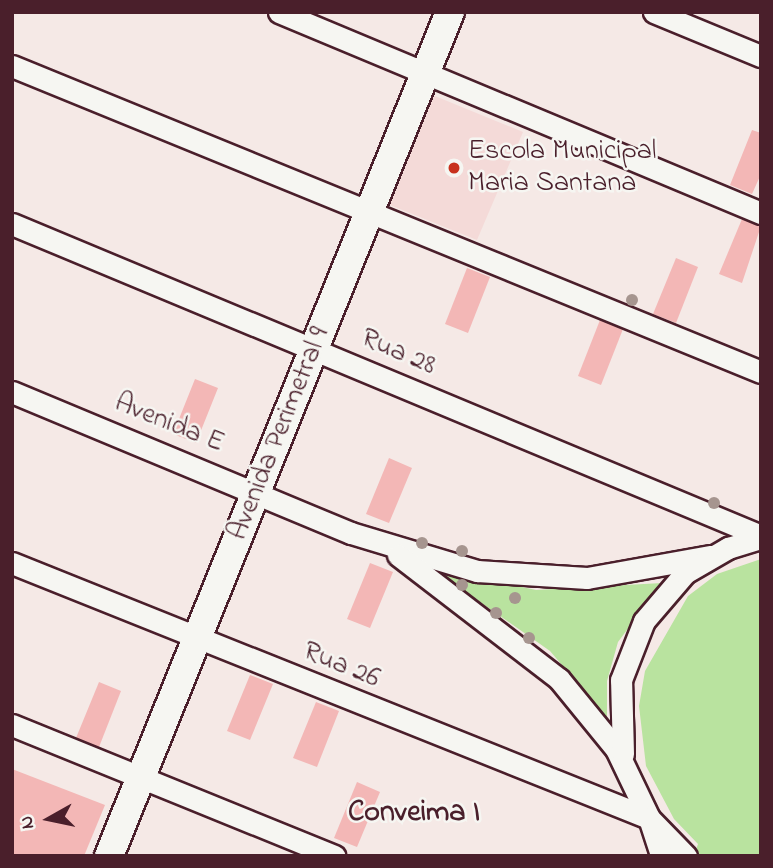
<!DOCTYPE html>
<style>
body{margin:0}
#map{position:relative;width:773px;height:868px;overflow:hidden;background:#f5e9e6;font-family:"Indie Flower",sans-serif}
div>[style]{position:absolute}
.built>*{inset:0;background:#f4dad8}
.green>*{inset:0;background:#b9e39f}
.building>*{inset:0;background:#f3b7b6}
.roads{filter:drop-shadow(2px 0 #4a1f2b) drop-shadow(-2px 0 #4a1f2b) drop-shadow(0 2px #4a1f2b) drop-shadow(0 -2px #4a1f2b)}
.minor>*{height:21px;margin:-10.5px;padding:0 10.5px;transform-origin:10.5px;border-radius:10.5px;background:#f6f6f2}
.major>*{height:28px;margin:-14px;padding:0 14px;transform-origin:14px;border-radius:14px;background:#f6f6f2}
.trees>*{width:12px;height:12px;margin:-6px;border-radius:50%;background:#a6958f}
.dots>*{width:19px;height:19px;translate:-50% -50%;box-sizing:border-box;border:4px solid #f6f6f2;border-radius:50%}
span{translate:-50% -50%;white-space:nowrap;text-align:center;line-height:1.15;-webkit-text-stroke:5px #f6f6f2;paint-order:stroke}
.poi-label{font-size:28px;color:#4a1f2b}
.left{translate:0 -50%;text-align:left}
.street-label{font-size:28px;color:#4a1f2b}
.neighbourhood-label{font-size:30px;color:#4a1f2b;font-weight:700}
.frame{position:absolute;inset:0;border:14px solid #4a1f2b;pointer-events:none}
.north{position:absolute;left:14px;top:784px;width:70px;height:70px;-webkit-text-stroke:5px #f6f6f2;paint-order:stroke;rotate:261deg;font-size:19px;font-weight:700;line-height:28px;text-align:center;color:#4a1f2b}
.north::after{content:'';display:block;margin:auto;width:24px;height:32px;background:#4a1f2b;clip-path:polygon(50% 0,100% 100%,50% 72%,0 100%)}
</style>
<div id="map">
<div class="built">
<div style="clip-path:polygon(430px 94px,523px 132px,477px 240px,385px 203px)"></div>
</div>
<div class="green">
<div style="clip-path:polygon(761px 559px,761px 856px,694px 856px,698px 844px,674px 819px,646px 766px,639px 706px,645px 671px,688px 596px,717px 574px)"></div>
<div style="clip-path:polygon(430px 567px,536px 590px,662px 583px,618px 642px,607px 681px,607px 718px,550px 651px)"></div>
</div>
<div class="building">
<div style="clip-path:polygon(752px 130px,761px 133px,761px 174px,752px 194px,730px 185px)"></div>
<div style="clip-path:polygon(742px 219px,761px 226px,742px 283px,719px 274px)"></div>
<div style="clip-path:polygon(676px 258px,698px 267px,676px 323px,653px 314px)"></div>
<div style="clip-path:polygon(467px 268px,490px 277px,468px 333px,445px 324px)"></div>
<div style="clip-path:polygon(600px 320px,623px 329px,601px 385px,578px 376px)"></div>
<div style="clip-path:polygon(195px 379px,218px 388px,196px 443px,173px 434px)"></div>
<div style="clip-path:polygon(389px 458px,412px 468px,389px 523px,366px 514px)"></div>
<div style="clip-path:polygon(370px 563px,393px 572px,370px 628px,347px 619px)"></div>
<div style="clip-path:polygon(250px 675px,273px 684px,250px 740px,227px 731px)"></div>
<div style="clip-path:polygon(99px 682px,121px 691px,99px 747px,76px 738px)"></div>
<div style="clip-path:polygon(316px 702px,339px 711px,317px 767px,293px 758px)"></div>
<div style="clip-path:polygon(12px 769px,105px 805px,84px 856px,12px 856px)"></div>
<div style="clip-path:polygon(357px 782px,380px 792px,357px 847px,334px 838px)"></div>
</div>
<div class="roads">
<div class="minor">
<div style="left:279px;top:12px;width:522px;rotate:22.64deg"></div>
<div style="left:654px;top:12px;width:116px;rotate:22.4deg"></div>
<div style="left:12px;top:66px;width:809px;rotate:22.22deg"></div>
<div style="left:12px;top:224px;width:811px;rotate:22.61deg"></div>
<div style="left:12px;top:392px;width:367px;rotate:22.6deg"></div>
<div style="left:351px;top:533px;width:132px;rotate:16.8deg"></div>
<div style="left:477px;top:571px;width:110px;rotate:3.6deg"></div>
<div style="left:587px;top:578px;width:126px;rotate:-10.1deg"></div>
<div style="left:398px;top:555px;width:203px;rotate:37.6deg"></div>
<div style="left:559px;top:679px;width:90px;rotate:50.8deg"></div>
<div style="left:616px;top:749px;width:76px;rotate:64.4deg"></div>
<div style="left:649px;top:818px;width:53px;rotate:45.8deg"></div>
<div style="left:12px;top:563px;width:686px;rotate:21.82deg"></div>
<div style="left:649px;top:818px;width:40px;rotate:72deg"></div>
<div style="left:12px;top:725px;width:348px;rotate:22.1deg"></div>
<div style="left:623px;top:754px;width:74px;rotate:-91.5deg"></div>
<div style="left:621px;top:680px;width:63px;rotate:-68.7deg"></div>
<div style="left:644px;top:621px;width:63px;rotate:-49.5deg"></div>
<div style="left:685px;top:573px;width:50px;rotate:-30.2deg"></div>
<div style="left:728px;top:548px;width:34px;rotate:-17deg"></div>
</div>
<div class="major">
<div style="left:109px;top:856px;width:910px;rotate:-68deg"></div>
</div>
</div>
<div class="trees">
<div style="left:632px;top:300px"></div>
<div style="left:714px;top:503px"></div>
<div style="left:422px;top:543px"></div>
<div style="left:462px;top:551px"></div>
<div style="left:462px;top:585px"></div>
<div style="left:515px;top:598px"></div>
<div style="left:496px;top:613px"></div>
<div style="left:529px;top:638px"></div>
</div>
<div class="dots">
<div style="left:454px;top:168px;background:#c8321e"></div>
</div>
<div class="poi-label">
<span class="left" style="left:468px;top:168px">Escola Municipal<br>Maria Santana</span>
</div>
<div class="street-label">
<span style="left:398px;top:353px;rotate:23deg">Rua 28</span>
<span style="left:169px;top:424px;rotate:22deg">Avenida E</span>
<span style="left:280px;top:434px;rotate:-68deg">Avenida Perimetral 9</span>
<span style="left:341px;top:666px;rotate:22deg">Rua 26</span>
</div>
<div class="neighbourhood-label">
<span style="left:414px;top:813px">Conveima I</span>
</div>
<div class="frame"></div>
<div class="north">N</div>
</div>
